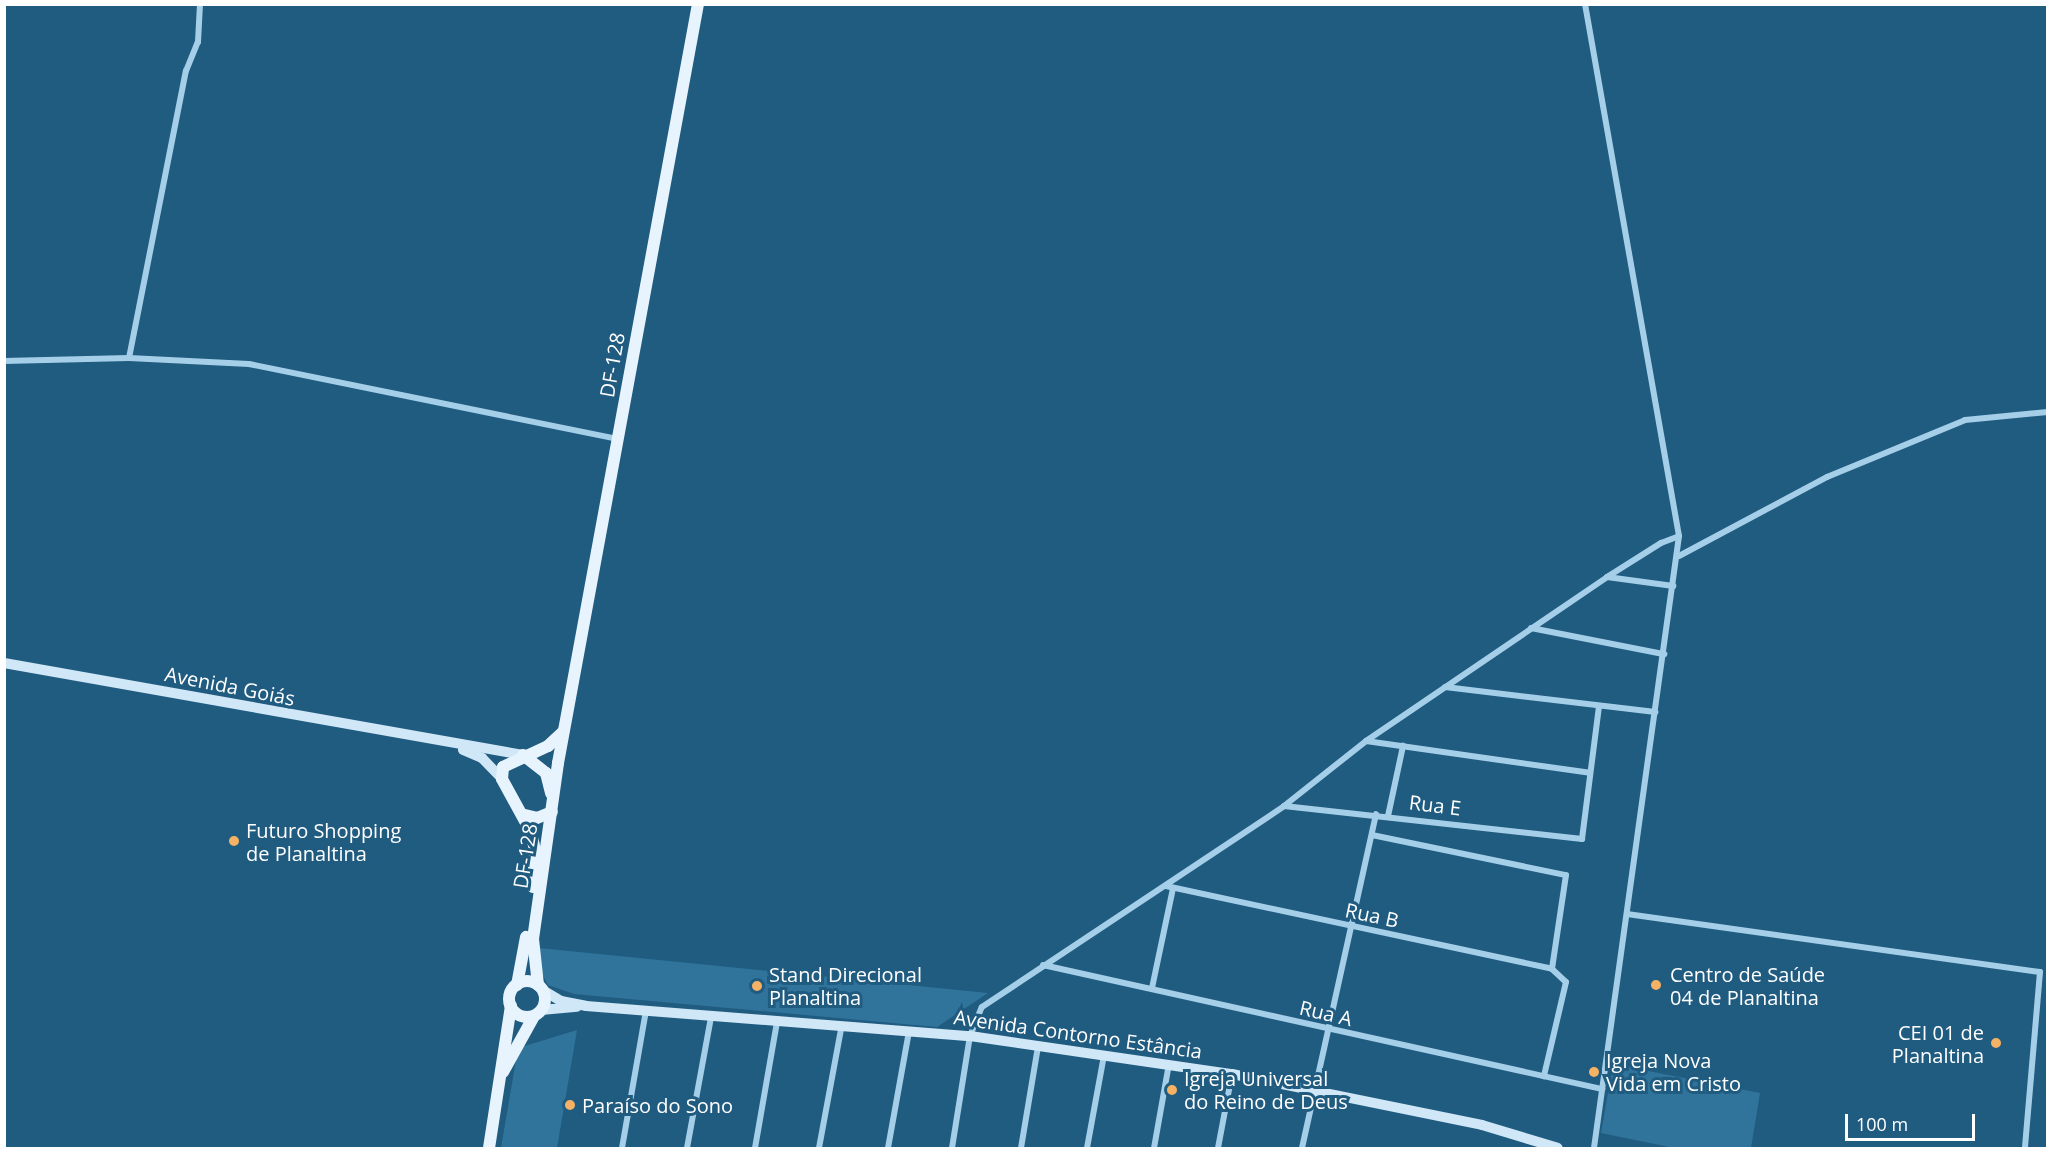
<!DOCTYPE html>
<meta charset="utf-8">
<style>
body{margin:0}
#map{position:relative;width:2052px;height:1153px;overflow:hidden;background:#205b80;font-family:"Open Sans",sans-serif}
div>[style]{position:absolute}
.green>*{inset:0;background:#30749c}
.street>*{height:6px;margin:-3px;padding:0 3px;transform-origin:3px;border-radius:3px;background:#a5cfe8}
.secondary>*{height:10px;margin:-5px;padding:0 5px;transform-origin:5px;border-radius:5px;background:#cfe7f6}
.primary>*{height:12px;margin:-6px;padding:0 6px;transform-origin:6px;border-radius:6px;background:#e7f4fd}
.primary>.ring{margin:-6px;padding:0;box-sizing:content-box;background:none;border:12px solid #e7f4fd;border-radius:50%}
.dots>*{width:16px;height:16px;translate:-50% -50%;box-sizing:border-box;border:3px solid #205b80;border-radius:50%}
span{translate:-50% -50%;white-space:nowrap;text-align:center;line-height:1.15;-webkit-text-stroke:6px #205b80;paint-order:stroke}
.street-label{font-size:20px;color:#fff}
.poi-label{font-size:20px;color:#fff}
.left{translate:0 -50%;text-align:left}
.right{translate:-100% -50%;text-align:right}
.frame{position:absolute;inset:0;border:6px solid #fff;pointer-events:none}
.scale{position:absolute;left:1845px;top:1114px;width:130px;height:27px;box-sizing:border-box;border:3px solid #fff;border-top:0;padding-left:8px;font-size:18px;line-height:21px;white-space:nowrap;color:#fff;-webkit-text-stroke:4px #205b80;paint-order:stroke}
</style>
<div id="map">
<div class="green">
<div style="clip-path:polygon(539px 948px,988px 993px,937px 1027px,574px 994px,548px 985px,540px 970px)"></div>
<div style="clip-path:polygon(577px 1030px,557px 1148px,501px 1148px,518px 1048px)"></div>
<div style="clip-path:polygon(1613px 1064px,1760px 1093px,1751px 1148px,1674px 1148px,1601px 1133px)"></div>
</div>
<div class="street">
<div style="left:1585px;top:4px;width:540px;rotate:79.98deg"></div>
<div style="left:1679px;top:536px;width:618px;rotate:97.91deg"></div>
<div style="left:129px;top:358px;width:293px;rotate:-78.8deg"></div>
<div style="left:186px;top:71px;width:31px;rotate:-68deg"></div>
<div style="left:198px;top:42px;width:38px;rotate:-87deg"></div>
<div style="left:4px;top:361px;width:125px;rotate:-1.4deg"></div>
<div style="left:129px;top:358px;width:120px;rotate:2.9deg"></div>
<div style="left:249px;top:364px;width:377px;rotate:11.5deg"></div>
<div style="left:1679px;top:556px;width:168px;rotate:-28.1deg"></div>
<div style="left:1827px;top:477px;width:149px;rotate:-22.4deg"></div>
<div style="left:1965px;top:420px;width:83px;rotate:-5.5deg"></div>
<div style="left:1607px;top:577px;width:67px;rotate:7.8deg"></div>
<div style="left:1531px;top:628px;width:136px;rotate:11.1deg"></div>
<div style="left:1445px;top:687px;width:212px;rotate:6.8deg"></div>
<div style="left:1366px;top:741px;width:226px;rotate:8.1deg"></div>
<div style="left:1284px;top:806px;width:300px;rotate:6.3deg"></div>
<div style="left:1582px;top:839px;width:134px;rotate:-82.7deg"></div>
<div style="left:1388px;top:816px;width:72px;rotate:-77.9deg"></div>
<div style="left:1372px;top:835px;width:198px;rotate:11.7deg"></div>
<div style="left:1566px;top:875px;width:95px;rotate:98.5deg"></div>
<div style="left:1166px;top:886px;width:395px;rotate:12.1deg"></div>
<div style="left:1552px;top:969px;width:19px;rotate:43deg"></div>
<div style="left:1566px;top:982px;width:97px;rotate:103.2deg"></div>
<div style="left:1627px;top:914px;width:417px;rotate:8deg"></div>
<div style="left:2040px;top:972px;width:177px;rotate:94.9deg"></div>
<div style="left:1043px;top:965px;width:573px;rotate:12.51deg"></div>
<div style="left:1152px;top:988px;width:102px;rotate:-78.1deg"></div>
<div style="left:622px;top:1148px;width:140px;rotate:-80.1deg"></div>
<div style="left:687px;top:1148px;width:133px;rotate:-79.6deg"></div>
<div style="left:755px;top:1148px;width:128px;rotate:-80.1deg"></div>
<div style="left:819px;top:1148px;width:121px;rotate:-79.5deg"></div>
<div style="left:888px;top:1148px;width:119px;rotate:-79.8deg"></div>
<div style="left:952px;top:1148px;width:113px;rotate:-80.9deg"></div>
<div style="left:970px;top:1036px;width:31px;rotate:-68deg"></div>
<div style="left:982px;top:1007px;width:363px;rotate:-33.6deg"></div>
<div style="left:1284px;top:806px;width:105px;rotate:-38.4deg"></div>
<div style="left:1366px;top:741px;width:292px;rotate:-34.2deg"></div>
<div style="left:1607px;top:577px;width:64px;rotate:-32.2deg"></div>
<div style="left:1661px;top:543px;width:19px;rotate:-21deg"></div>
<div style="left:1021px;top:1148px;width:103px;rotate:-80.5deg"></div>
<div style="left:1087px;top:1148px;width:95px;rotate:-79.6deg"></div>
<div style="left:1154px;top:1148px;width:85px;rotate:-79.9deg"></div>
<div style="left:1218px;top:1148px;width:75px;rotate:-79.3deg"></div>
<div style="left:1302px;top:1148px;width:342px;rotate:-77.5deg"></div>
</div>
<div class="secondary">
<div style="left:4px;top:663px;width:527px;rotate:10.05deg"></div>
<div style="left:463px;top:750px;width:21px;rotate:23deg"></div>
<div style="left:482px;top:758px;width:29px;rotate:46deg"></div>
<div style="left:541px;top:989px;width:23px;rotate:31deg"></div>
<div style="left:561px;top:1001px;width:25px;rotate:11deg"></div>
<div style="left:586px;top:1006px;width:385px;rotate:4.5deg"></div>
<div style="left:970px;top:1036px;width:265px;rotate:8.3deg"></div>
<div style="left:1232px;top:1074px;width:255px;rotate:11.5deg"></div>
<div style="left:1482px;top:1125px;width:79px;rotate:16.8deg"></div>
<div style="left:541px;top:1010px;width:36px;rotate:-5deg"></div>
</div>
<div class="primary">
<div style="left:523px;top:755px;width:29px;rotate:38deg"></div>
<div style="left:546px;top:773px;width:21px;rotate:76deg"></div>
<div style="left:525px;top:815px;width:12px;rotate:14deg"></div>
<div style="left:537px;top:818px;width:16px;rotate:-22deg"></div>
<div style="left:533px;top:887px;width:37px;rotate:-87deg"></div>
<div style="left:535px;top:850px;width:18px;rotate:-103deg"></div>
<div style="left:531px;top:832px;width:60px;rotate:-118.7deg"></div>
<div style="left:502px;top:779px;width:12px;rotate:-85deg"></div>
<div style="left:503px;top:767px;width:50px;rotate:-25deg"></div>
<div style="left:548px;top:746px;width:21px;rotate:-43deg"></div>
<div class="ring" style="left:509px;top:981px;width:24px;height:24px"></div>
<div style="left:517px;top:985px;width:49px;rotate:-79.4deg"></div>
<div style="left:538px;top:985px;width:46px;rotate:-96.2deg"></div>
<div style="left:533px;top:939px;width:178px;rotate:-81.9deg"></div>
<div style="left:558px;top:763px;width:772px;rotate:-79.55deg"></div>
<div style="left:503px;top:1072px;width:64px;rotate:-61deg"></div>
<div style="left:489px;top:1148px;width:144px;rotate:-81.2deg"></div>
</div>
<div class="dots">
<div style="left:234px;top:841px;background:#f5b265"></div>
<div style="left:1656px;top:985px;background:#f5b265"></div>
<div style="left:757px;top:986px;background:#f5b265"></div>
<div style="left:1996px;top:1043px;background:#f5b265"></div>
<div style="left:1594px;top:1072px;background:#f5b265"></div>
<div style="left:1172px;top:1090px;background:#f5b265"></div>
<div style="left:570px;top:1105px;background:#f5b265"></div>
</div>
<div class="street-label">
<span style="left:612px;top:365px;rotate:-80deg">DF-128</span>
<span style="left:230px;top:686px;rotate:11deg">Avenida Goiás</span>
<span style="left:1435px;top:805px;rotate:7deg">Rua E</span>
<span style="left:525px;top:856px;rotate:-81deg">DF-128</span>
<span style="left:1372px;top:915px;rotate:12deg">Rua B</span>
<span style="left:1326px;top:1013px;rotate:13deg">Rua A</span>
<span style="left:1078px;top:1034px;rotate:8deg">Avenida Contorno Estância</span>
</div>
<div class="poi-label">
<span class="left" style="left:246px;top:842px">Futuro Shopping<br>de Planaltina</span>
<span class="left" style="left:1670px;top:986px">Centro de Saúde<br>04 de Planaltina</span>
<span class="left" style="left:769px;top:986px">Stand Direcional<br>Planaltina</span>
<span class="right" style="left:1984px;top:1044px">CEI 01 de<br>Planaltina</span>
<span class="left" style="left:1606px;top:1072px">Igreja Nova<br>Vida em Cristo</span>
<span class="left" style="left:1184px;top:1090px">Igreja Universal<br>do Reino de Deus</span>
<span class="left" style="left:582px;top:1105px">Paraíso do Sono</span>
</div>
<div class="frame"></div>
<div class="scale">100 m</div>
</div>
